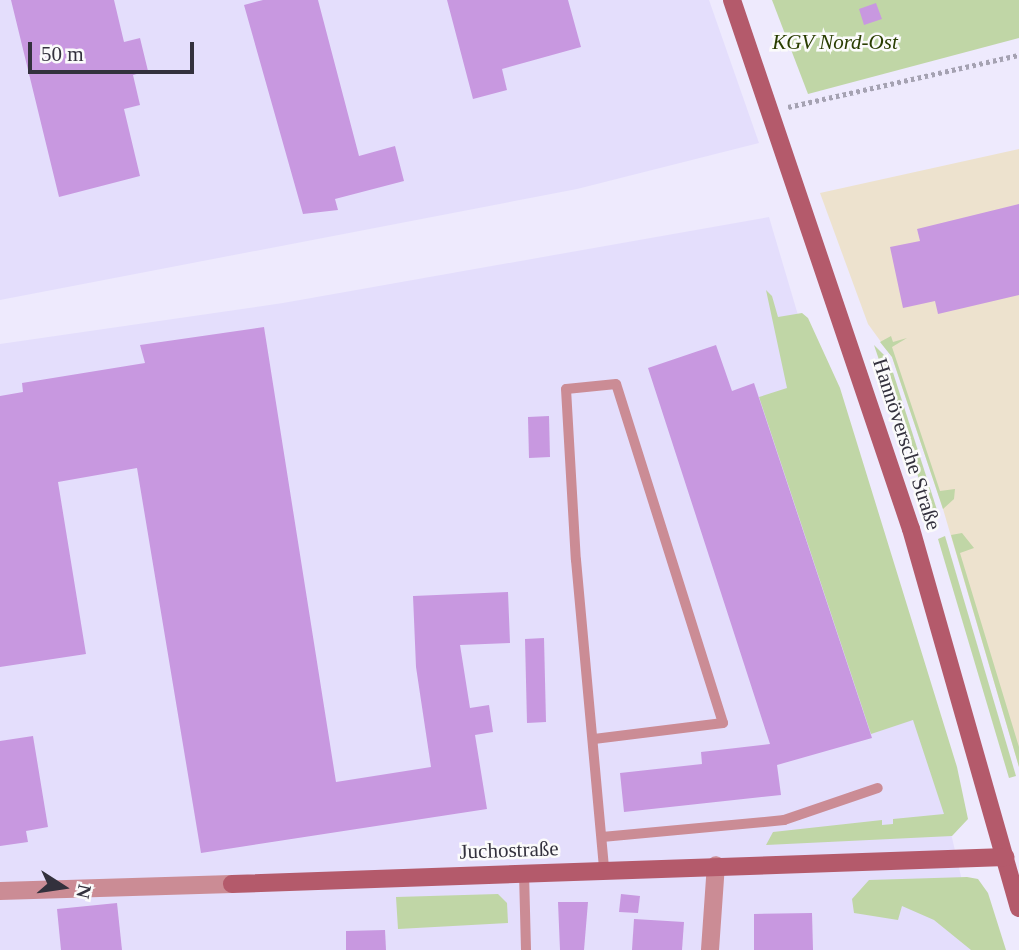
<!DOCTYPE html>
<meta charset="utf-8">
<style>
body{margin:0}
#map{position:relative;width:1019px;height:950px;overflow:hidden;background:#eeeafd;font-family:"Times New Roman",serif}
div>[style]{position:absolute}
.commercial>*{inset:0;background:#ede2ce}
.built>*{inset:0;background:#e4defc}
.green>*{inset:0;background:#c0d6a6}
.building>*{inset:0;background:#c898e0}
.path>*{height:4.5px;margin-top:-2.25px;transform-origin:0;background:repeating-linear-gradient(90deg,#a5a2b2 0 3.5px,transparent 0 7px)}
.lane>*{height:10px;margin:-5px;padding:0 5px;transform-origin:5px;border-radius:5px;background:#cb8c95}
.street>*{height:18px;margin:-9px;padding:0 9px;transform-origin:9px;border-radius:9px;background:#cb8c95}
.secondary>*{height:18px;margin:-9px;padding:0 9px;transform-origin:9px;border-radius:9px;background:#b45a6b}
span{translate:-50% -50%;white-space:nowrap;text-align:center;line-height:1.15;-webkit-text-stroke:5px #fbfbfb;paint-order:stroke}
.park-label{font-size:21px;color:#293d01;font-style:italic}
.street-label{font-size:21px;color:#33313d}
.north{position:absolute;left:28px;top:852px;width:70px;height:70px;-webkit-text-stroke:5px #fbfbfb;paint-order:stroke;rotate:102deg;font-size:19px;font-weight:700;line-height:28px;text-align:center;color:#33313d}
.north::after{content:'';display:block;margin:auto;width:24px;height:32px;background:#33313d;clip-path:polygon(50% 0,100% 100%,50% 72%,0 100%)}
.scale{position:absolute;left:28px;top:42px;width:166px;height:32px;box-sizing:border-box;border:4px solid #33313d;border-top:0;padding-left:9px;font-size:21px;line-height:24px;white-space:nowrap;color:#33313d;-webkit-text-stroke:5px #fbfbfb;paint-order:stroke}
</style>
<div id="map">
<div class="commercial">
<div style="clip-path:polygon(1019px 149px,1019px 767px,943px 509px,892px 357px,868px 324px,820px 193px)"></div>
</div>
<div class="built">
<div style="clip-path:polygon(0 0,709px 0,759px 143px,577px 189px,0 300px)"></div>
<div style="clip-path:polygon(769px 217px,950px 829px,978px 950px,0 950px,0 344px,283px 303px)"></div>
</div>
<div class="green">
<div style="clip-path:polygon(772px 0,1019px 0,1019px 38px,808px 94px)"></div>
<div style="clip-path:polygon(766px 290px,772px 296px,778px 317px,802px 313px,808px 318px,840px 388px,957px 767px,968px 819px,952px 836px,766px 845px,773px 832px,882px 820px,882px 825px,893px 824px,893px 819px,944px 814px,913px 720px,871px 734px,759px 397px,787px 388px)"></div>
<div style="clip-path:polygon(891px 336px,893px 342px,907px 338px,892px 347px,940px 491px,955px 489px,954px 499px,943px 509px,892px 357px,880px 342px)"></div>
<div style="clip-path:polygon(874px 345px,889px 360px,937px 510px,929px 509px)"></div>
<div style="clip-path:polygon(962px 533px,974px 548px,960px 553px,1019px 747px,1019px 767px,951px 535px)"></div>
<div style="clip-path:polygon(945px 536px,1016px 776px,1009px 778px,938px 539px)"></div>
<div style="clip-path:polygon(967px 877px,978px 879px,988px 893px,1006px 950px,971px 950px,934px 920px,902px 906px,898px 920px,854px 913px,852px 899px,869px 880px)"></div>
<div style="clip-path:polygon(498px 894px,507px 903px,508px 923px,398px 929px,396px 897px)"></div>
</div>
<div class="building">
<div style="clip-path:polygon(11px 0,114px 0,124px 42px,140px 38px,148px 71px,133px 75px,140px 105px,124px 109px,140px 176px,59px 197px)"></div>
<div style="clip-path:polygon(263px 0,318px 0,359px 156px,395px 146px,404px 181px,335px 199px,338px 210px,303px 214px,244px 5px)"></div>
<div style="clip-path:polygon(447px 0,568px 0,581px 47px,502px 69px,507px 90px,473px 99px)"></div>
<div style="clip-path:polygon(876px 3px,882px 19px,864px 25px,859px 9px)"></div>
<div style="clip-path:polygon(1019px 204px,1019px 295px,938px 314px,935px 301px,903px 308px,890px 247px,920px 241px,917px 229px)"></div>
<div style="clip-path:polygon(264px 327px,336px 782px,431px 767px,416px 667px,413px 596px,508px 592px,510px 643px,460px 645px,470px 708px,489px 705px,493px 732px,475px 735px,487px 809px,201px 853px,137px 468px,58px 482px,86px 654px,0 667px,0 396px,23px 392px,22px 383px,145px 363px,140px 345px)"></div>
<div style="clip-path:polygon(716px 345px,732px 391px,754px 383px,872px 738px,777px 765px,781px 795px,624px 812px,620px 773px,702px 764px,701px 752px,770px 744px,648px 368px)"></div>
<div style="clip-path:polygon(549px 416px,550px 457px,529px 458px,528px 417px)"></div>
<div style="clip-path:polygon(544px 638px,546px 722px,527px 723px,525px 639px)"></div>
<div style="clip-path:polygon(33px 736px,48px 827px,26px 831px,28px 842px,0 846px,0 741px)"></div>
<div style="clip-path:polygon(621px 894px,640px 896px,638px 913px,619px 912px)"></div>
<div style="clip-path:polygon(558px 902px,588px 902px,584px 950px,560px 950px)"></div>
<div style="clip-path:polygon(117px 903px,122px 950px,61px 950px,57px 909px)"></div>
<div style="clip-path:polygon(812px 913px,813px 950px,754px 950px,754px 914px)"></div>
<div style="clip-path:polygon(634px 919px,684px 922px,682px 950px,632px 950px)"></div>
<div style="clip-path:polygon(385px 930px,386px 950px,346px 950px,346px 931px)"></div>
</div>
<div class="path">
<div style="left:788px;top:107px;width:237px;rotate:-12.7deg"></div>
</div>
<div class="lane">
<div style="left:594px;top:739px;width:130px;rotate:-7.1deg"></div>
<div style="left:723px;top:723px;width:355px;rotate:-107.5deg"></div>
<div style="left:616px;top:384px;width:50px;rotate:174.3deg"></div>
<div style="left:566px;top:389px;width:171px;rotate:86.7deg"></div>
<div style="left:576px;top:560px;width:311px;rotate:84.8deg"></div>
<div style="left:602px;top:837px;width:183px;rotate:-5.3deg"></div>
<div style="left:784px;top:820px;width:99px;rotate:-18.8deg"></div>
<div style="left:524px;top:873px;width:77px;rotate:88.5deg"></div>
</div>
<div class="street">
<div style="left:0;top:891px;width:232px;rotate:-1.7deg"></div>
<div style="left:710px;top:950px;width:85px;rotate:-86deg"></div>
</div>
<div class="secondary">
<div style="left:732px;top:0;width:558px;rotate:71.31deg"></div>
<div style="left:911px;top:529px;width:394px;rotate:74.1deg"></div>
<div style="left:232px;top:884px;width:774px;rotate:-2deg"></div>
</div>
<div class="park-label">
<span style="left:835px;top:42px">KGV Nord-Ost</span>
</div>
<div class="street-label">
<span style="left:907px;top:444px;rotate:72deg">Hannöversche Straße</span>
<span style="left:509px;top:850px;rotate:-2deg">Juchostraße</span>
</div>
<div class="north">N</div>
<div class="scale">50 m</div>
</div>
